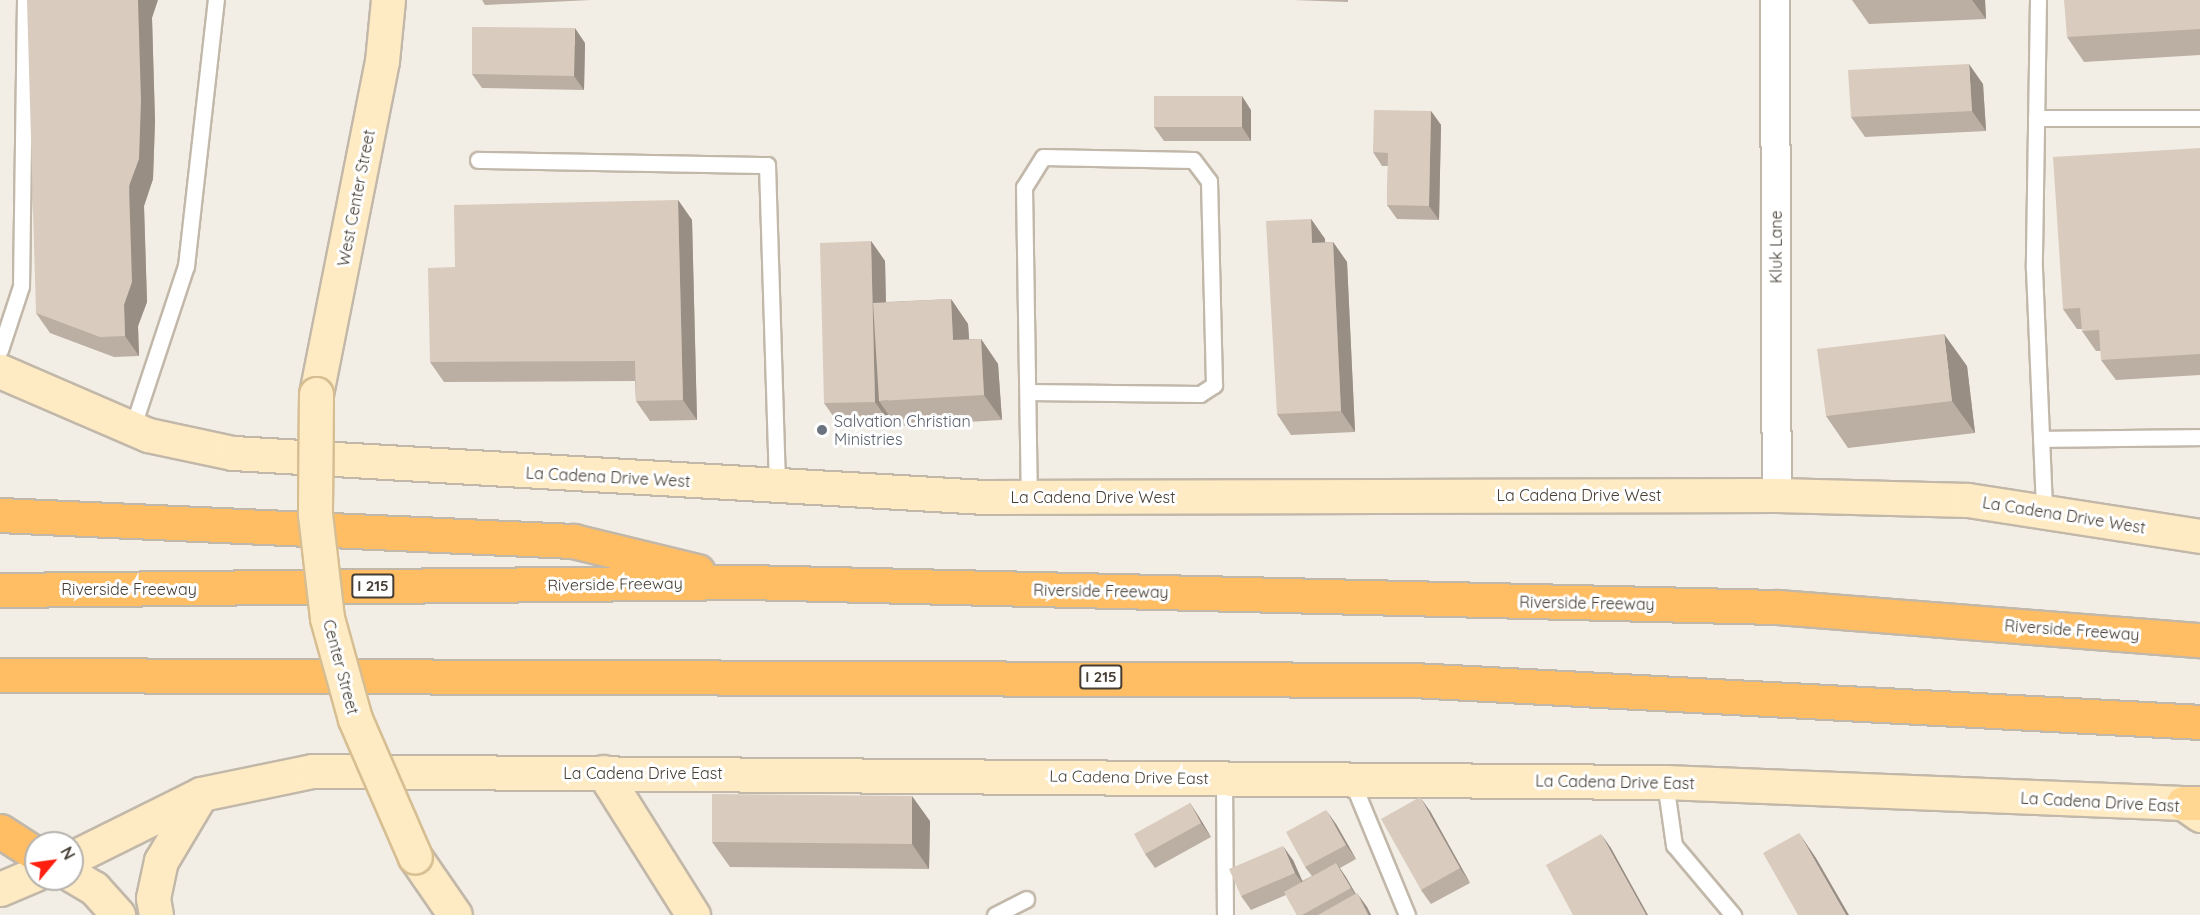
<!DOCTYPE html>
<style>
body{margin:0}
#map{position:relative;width:2200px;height:915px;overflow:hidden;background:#f3eee5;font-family:Quicksand,sans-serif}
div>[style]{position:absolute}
.roads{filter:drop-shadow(2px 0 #c2b8aa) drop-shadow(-2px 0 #c2b8aa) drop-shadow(0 2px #c2b8aa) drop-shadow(0 -2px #c2b8aa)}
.lane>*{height:15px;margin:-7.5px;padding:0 7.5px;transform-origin:7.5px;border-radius:7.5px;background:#fff}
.street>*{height:28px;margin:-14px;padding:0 14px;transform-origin:14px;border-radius:14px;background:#fff}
.secondary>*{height:33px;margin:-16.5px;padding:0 16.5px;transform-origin:16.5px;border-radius:16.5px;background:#ffebc3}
.primary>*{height:33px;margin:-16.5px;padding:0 16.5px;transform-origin:16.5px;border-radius:16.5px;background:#ffd692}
.highway>*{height:33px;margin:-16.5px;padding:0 16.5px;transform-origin:16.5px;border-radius:16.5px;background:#ffbd64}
.bridges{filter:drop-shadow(2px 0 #d6be92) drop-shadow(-2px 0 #d6be92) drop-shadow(0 2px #d6be92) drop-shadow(0 -2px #d6be92)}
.secondary-bridge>*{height:33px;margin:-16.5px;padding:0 16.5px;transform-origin:16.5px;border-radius:16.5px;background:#ffebc3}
.wall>*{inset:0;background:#bbafa3}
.shaded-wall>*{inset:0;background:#988e84}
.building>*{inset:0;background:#d9cbbd}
.dots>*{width:16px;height:16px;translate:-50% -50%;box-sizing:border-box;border:3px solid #fff;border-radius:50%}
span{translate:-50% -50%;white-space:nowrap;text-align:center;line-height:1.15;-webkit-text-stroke:6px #fff;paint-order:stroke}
.shield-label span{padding:2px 4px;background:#fff;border:2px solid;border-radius:4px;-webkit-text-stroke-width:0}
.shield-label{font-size:15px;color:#463e34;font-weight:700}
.street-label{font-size:16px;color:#463e34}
.worship-label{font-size:16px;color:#5b616d}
.left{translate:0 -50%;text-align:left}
.north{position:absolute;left:24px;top:831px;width:60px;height:60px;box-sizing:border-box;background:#fff;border:2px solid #b5b2ae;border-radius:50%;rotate:61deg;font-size:16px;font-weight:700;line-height:24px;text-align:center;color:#463e34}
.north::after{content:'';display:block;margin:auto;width:21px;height:27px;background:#ff1f10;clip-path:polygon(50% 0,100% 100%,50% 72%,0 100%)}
</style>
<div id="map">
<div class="roads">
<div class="lane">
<div style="left:2038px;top:0;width:269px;rotate:90.9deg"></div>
<div style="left:2034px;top:269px;width:243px;rotate:87.6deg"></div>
<div style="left:2036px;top:118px;width:164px"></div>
<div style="left:478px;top:160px;width:289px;rotate:1deg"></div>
<div style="left:767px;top:165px;width:321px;rotate:88.2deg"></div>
<div style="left:0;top:350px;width:67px;rotate:-71.8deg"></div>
<div style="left:21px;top:286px;width:286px;rotate:-89.2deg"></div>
<div style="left:1028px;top:392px;width:172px;rotate:0.7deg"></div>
<div style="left:1200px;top:394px;width:17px;rotate:-33deg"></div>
<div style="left:1214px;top:385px;width:204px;rotate:-91.4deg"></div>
<div style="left:1209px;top:181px;width:26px;rotate:-127deg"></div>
<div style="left:1193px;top:160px;width:150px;rotate:-178.9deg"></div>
<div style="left:1043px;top:157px;width:36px;rotate:122deg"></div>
<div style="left:1024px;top:187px;width:310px;rotate:89.1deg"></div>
<div style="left:132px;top:429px;width:172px;rotate:-71.7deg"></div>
<div style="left:186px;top:266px;width:268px;rotate:-83.6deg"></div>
<div style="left:2041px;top:439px;width:159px;rotate:-0.7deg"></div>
<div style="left:1224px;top:778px;width:137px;rotate:89.6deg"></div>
<div style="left:1351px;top:779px;width:147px;rotate:67.6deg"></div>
<div style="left:1665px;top:782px;width:64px;rotate:81.9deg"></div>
<div style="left:1674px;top:845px;width:92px;rotate:49.9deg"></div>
<div style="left:995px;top:915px;width:35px;rotate:-27deg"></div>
</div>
<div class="street">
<div style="left:1775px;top:0;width:495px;rotate:89.8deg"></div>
</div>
<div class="secondary">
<div style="left:0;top:371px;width:161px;rotate:23.4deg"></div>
<div style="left:148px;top:435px;width:87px;rotate:12deg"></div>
<div style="left:233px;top:453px;width:752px;rotate:3.35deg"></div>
<div style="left:984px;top:497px;width:793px;rotate:-0.14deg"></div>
<div style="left:1777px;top:495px;width:191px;rotate:1.5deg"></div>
<div style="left:1968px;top:500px;width:235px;rotate:8.8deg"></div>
<div style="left:316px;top:394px;width:339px;rotate:-78.8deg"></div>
<div style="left:382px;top:61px;width:61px;rotate:-84.4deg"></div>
<div style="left:603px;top:772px;width:169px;rotate:57.8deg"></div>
<div style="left:415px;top:857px;width:70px;rotate:55.4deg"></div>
<div style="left:72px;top:858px;width:144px;rotate:-26.4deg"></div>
<div style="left:201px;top:794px;width:113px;rotate:-11.7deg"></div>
<div style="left:312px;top:771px;width:1353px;rotate:0.47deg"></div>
<div style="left:1665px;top:782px;width:518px;rotate:2.32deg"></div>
<div style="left:2183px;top:803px;width:21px;rotate:35deg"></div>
<div style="left:72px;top:875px;width:26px;rotate:31deg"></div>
<div style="left:94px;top:888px;width:36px;rotate:48deg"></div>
<div style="left:0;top:889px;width:39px;rotate:-23deg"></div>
<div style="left:156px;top:915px;width:17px;rotate:-100deg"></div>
<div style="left:153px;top:898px;width:38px;rotate:-78deg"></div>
<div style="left:161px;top:861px;width:78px;rotate:-59.2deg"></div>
</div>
<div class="primary">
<div style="left:2183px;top:803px;width:17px"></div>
</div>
<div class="highway">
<div style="left:0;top:515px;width:574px;rotate:2.6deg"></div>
<div style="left:573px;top:541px;width:128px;rotate:13.6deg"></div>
<div style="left:0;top:590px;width:746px;rotate:-0.61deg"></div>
<div style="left:746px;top:582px;width:1032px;rotate:1.39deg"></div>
<div style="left:1778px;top:607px;width:423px;rotate:4.5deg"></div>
<div style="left:0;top:675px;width:1413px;rotate:0.2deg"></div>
<div style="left:1413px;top:680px;width:788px;rotate:3.05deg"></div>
<div style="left:0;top:831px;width:43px;rotate:32.6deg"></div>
</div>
</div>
<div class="bridges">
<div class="secondary-bridge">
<div style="left:316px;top:394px;width:120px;rotate:90.5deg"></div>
<div style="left:315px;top:514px;width:105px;rotate:83.4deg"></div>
<div style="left:327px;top:618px;width:105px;rotate:74.5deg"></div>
<div style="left:355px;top:719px;width:150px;rotate:66.5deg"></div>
</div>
</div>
<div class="wall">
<div style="clip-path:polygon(482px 0,591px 0,485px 5px)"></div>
<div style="clip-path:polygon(1293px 0,1348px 0,1348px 2px)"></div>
<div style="clip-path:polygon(1852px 0,1985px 0,1986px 19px,1869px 24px)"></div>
<div style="clip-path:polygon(2200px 0,2200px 55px,2084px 62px,2067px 37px)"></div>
<div style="clip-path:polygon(152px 18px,155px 121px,153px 179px,144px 206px,147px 302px,138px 326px,139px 356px,114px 357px,50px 333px,36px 313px)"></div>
<div style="clip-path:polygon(585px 43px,584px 90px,482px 88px,472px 74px)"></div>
<div style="clip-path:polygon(1983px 84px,1986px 131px,1865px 137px,1851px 117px)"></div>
<div style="clip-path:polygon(1251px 110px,1251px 141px,1164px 141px,1154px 127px)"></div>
<div style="clip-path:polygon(1431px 111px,1441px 125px,1439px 220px,1397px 219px,1387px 205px,1388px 166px,1382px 166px,1373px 152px)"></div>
<div style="clip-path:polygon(2200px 148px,2200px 375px,2116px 380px,2101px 360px,2101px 351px,2096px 351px,2082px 331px,2082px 329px,2077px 329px,2063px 309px)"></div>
<div style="clip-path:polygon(678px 200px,692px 220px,697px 420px,650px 421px,636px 401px,635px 381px,444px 382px,430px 362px,455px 267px)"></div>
<div style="clip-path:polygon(1311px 219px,1325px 239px,1325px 242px,1333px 242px,1347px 262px,1355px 432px,1291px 435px,1277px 414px)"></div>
<div style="clip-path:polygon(871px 241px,885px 261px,886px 302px,951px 299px,968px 324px,969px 339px,981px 339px,998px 364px,1002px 420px,897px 426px,888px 414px,889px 422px,838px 423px,824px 403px)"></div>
<div style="clip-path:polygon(1967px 366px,1975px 433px,1848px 448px,1826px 416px)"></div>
<div style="clip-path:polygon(1190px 803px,1199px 817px,1211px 837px,1155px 868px,1145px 854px)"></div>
<div style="clip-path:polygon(1430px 811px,1470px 883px,1431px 904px,1421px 890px)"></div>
<div style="clip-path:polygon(930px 821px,929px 869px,730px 867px,712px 842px)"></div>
<div style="clip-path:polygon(1336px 824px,1356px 859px,1340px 868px,1356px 894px,1367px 907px,1371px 915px,1297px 915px,1286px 895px,1251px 910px,1241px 896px,1293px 860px,1302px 881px,1312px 876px,1305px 867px)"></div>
</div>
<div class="shaded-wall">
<div style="clip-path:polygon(138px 0,158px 0,152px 18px,155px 121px,153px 179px,144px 206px,147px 302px,138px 326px,139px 356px,125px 336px,124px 305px)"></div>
<div style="clip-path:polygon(1972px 0,1985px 0,1986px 19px)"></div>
<div style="clip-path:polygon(575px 28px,585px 43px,584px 90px,574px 76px)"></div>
<div style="clip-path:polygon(1969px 64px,1983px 84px,1986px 131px,1972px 111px)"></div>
<div style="clip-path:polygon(1242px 96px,1251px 110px,1251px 141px,1242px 127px)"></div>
<div style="clip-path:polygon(1431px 111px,1441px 125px,1439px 220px,1429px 206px)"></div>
<div style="clip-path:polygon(678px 200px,692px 220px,697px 420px,683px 400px)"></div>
<div style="clip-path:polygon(1311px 219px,1325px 239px,1326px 263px,1312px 243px)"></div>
<div style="clip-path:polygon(871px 241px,885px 261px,888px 401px,879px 401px,888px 414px,889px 422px,875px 402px)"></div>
<div style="clip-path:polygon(1333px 242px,1347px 262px,1355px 432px,1341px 411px)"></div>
<div style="clip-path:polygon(951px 299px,968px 324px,971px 365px,953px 340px)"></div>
<div style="clip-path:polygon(1944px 334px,1967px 366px,1975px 433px,1952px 401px)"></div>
<div style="clip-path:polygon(981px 339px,998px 364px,1002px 420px,984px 395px)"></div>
<div style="clip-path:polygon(912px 796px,930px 821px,929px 869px,912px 844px)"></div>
<div style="clip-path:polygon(1420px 797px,1430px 811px,1470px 883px,1460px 868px)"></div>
<div style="clip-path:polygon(1190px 803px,1199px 817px,1211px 837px,1201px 823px)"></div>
<div style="clip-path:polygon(1326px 810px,1336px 824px,1356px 859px,1346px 845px)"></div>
<div style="clip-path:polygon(1799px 833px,1816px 858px,1849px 915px,1846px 915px)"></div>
<div style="clip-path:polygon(1601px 834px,1611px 848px,1648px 915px,1646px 915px)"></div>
<div style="clip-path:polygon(1283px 846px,1293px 860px,1305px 887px,1295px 873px)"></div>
<div style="clip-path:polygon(1336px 863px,1346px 877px,1360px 902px,1351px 888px)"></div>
<div style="clip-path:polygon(1357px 893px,1367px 907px,1371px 915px,1369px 915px)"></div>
</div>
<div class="building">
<div style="clip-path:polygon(27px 0,138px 0,141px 101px,139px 159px,129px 186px,132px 282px,124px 305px,125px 336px,100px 337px,36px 313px)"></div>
<div style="clip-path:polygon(2064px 0,2200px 0,2200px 29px,2067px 37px)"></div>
<div style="clip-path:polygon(472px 27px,575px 28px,574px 76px,472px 74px)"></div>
<div style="clip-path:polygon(1969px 64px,1972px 111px,1851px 117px,1848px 70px)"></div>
<div style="clip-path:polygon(1154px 96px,1242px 96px,1242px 127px,1154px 127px)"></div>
<div style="clip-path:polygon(1374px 110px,1431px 111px,1429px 206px,1387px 205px,1388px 153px,1373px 152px)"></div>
<div style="clip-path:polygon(2200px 148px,2200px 354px,2101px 360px,2099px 330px,2082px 331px,2080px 308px,2063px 309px,2053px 157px)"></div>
<div style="clip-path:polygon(678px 200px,683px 400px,636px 401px,635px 361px,430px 362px,428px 268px,455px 267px,454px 205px)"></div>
<div style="clip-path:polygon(1311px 219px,1312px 243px,1333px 242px,1341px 411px,1277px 414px,1266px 221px)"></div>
<div style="clip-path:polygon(871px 241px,875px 402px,824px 403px,820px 243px)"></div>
<div style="clip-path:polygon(951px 299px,953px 340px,981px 339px,984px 395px,879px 401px,873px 303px)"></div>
<div style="clip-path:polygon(1944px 334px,1952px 401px,1826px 416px,1817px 349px)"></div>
<div style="clip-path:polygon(712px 794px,912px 796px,912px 844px,712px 842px)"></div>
<div style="clip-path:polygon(1420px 797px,1460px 868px,1421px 890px,1381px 819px)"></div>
<div style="clip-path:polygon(1190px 803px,1201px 823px,1145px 854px,1134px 834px)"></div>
<div style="clip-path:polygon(1326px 810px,1346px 845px,1305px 867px,1286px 832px)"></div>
<div style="clip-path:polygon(1799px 833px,1846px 915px,1798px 915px,1763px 853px)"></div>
<div style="clip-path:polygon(1601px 834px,1646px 915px,1573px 915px,1546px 865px)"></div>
<div style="clip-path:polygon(1283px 846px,1295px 873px,1241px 896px,1229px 869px)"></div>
<div style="clip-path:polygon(1336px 863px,1351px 888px,1302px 915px,1297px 915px,1284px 892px)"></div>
<div style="clip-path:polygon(1357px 893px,1368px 915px,1318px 915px)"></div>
</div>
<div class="dots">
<div style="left:822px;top:430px;background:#6b7280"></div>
</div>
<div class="shield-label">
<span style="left:373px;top:586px">I 215</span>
<span style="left:1101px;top:677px">I 215</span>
</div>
<div class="street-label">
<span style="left:356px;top:198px;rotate:-79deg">West Center Street</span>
<span style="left:1776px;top:247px;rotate:-90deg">Kluk Lane</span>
<span style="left:608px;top:477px;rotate:3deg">La Cadena Drive West</span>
<span style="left:1579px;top:495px">La Cadena Drive West</span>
<span style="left:1093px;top:497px">La Cadena Drive West</span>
<span style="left:2064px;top:515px;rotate:9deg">La Cadena Drive West</span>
<span style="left:615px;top:584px;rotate:-1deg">Riverside Freeway</span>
<span style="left:129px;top:589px">Riverside Freeway</span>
<span style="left:1101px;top:591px;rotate:1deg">Riverside Freeway</span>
<span style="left:1587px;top:603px;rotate:1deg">Riverside Freeway</span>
<span style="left:2072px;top:630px;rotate:4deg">Riverside Freeway</span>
<span style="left:341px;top:667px;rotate:75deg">Center Street</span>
<span style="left:643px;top:773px">La Cadena Drive East</span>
<span style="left:1129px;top:777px;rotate:1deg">La Cadena Drive East</span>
<span style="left:1615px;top:782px;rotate:1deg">La Cadena Drive East</span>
<span style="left:2100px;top:802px;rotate:3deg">La Cadena Drive East</span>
</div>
<div class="worship-label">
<span class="left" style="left:834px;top:430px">Salvation Christian<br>Ministries</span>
</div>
<div class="north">N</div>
</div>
